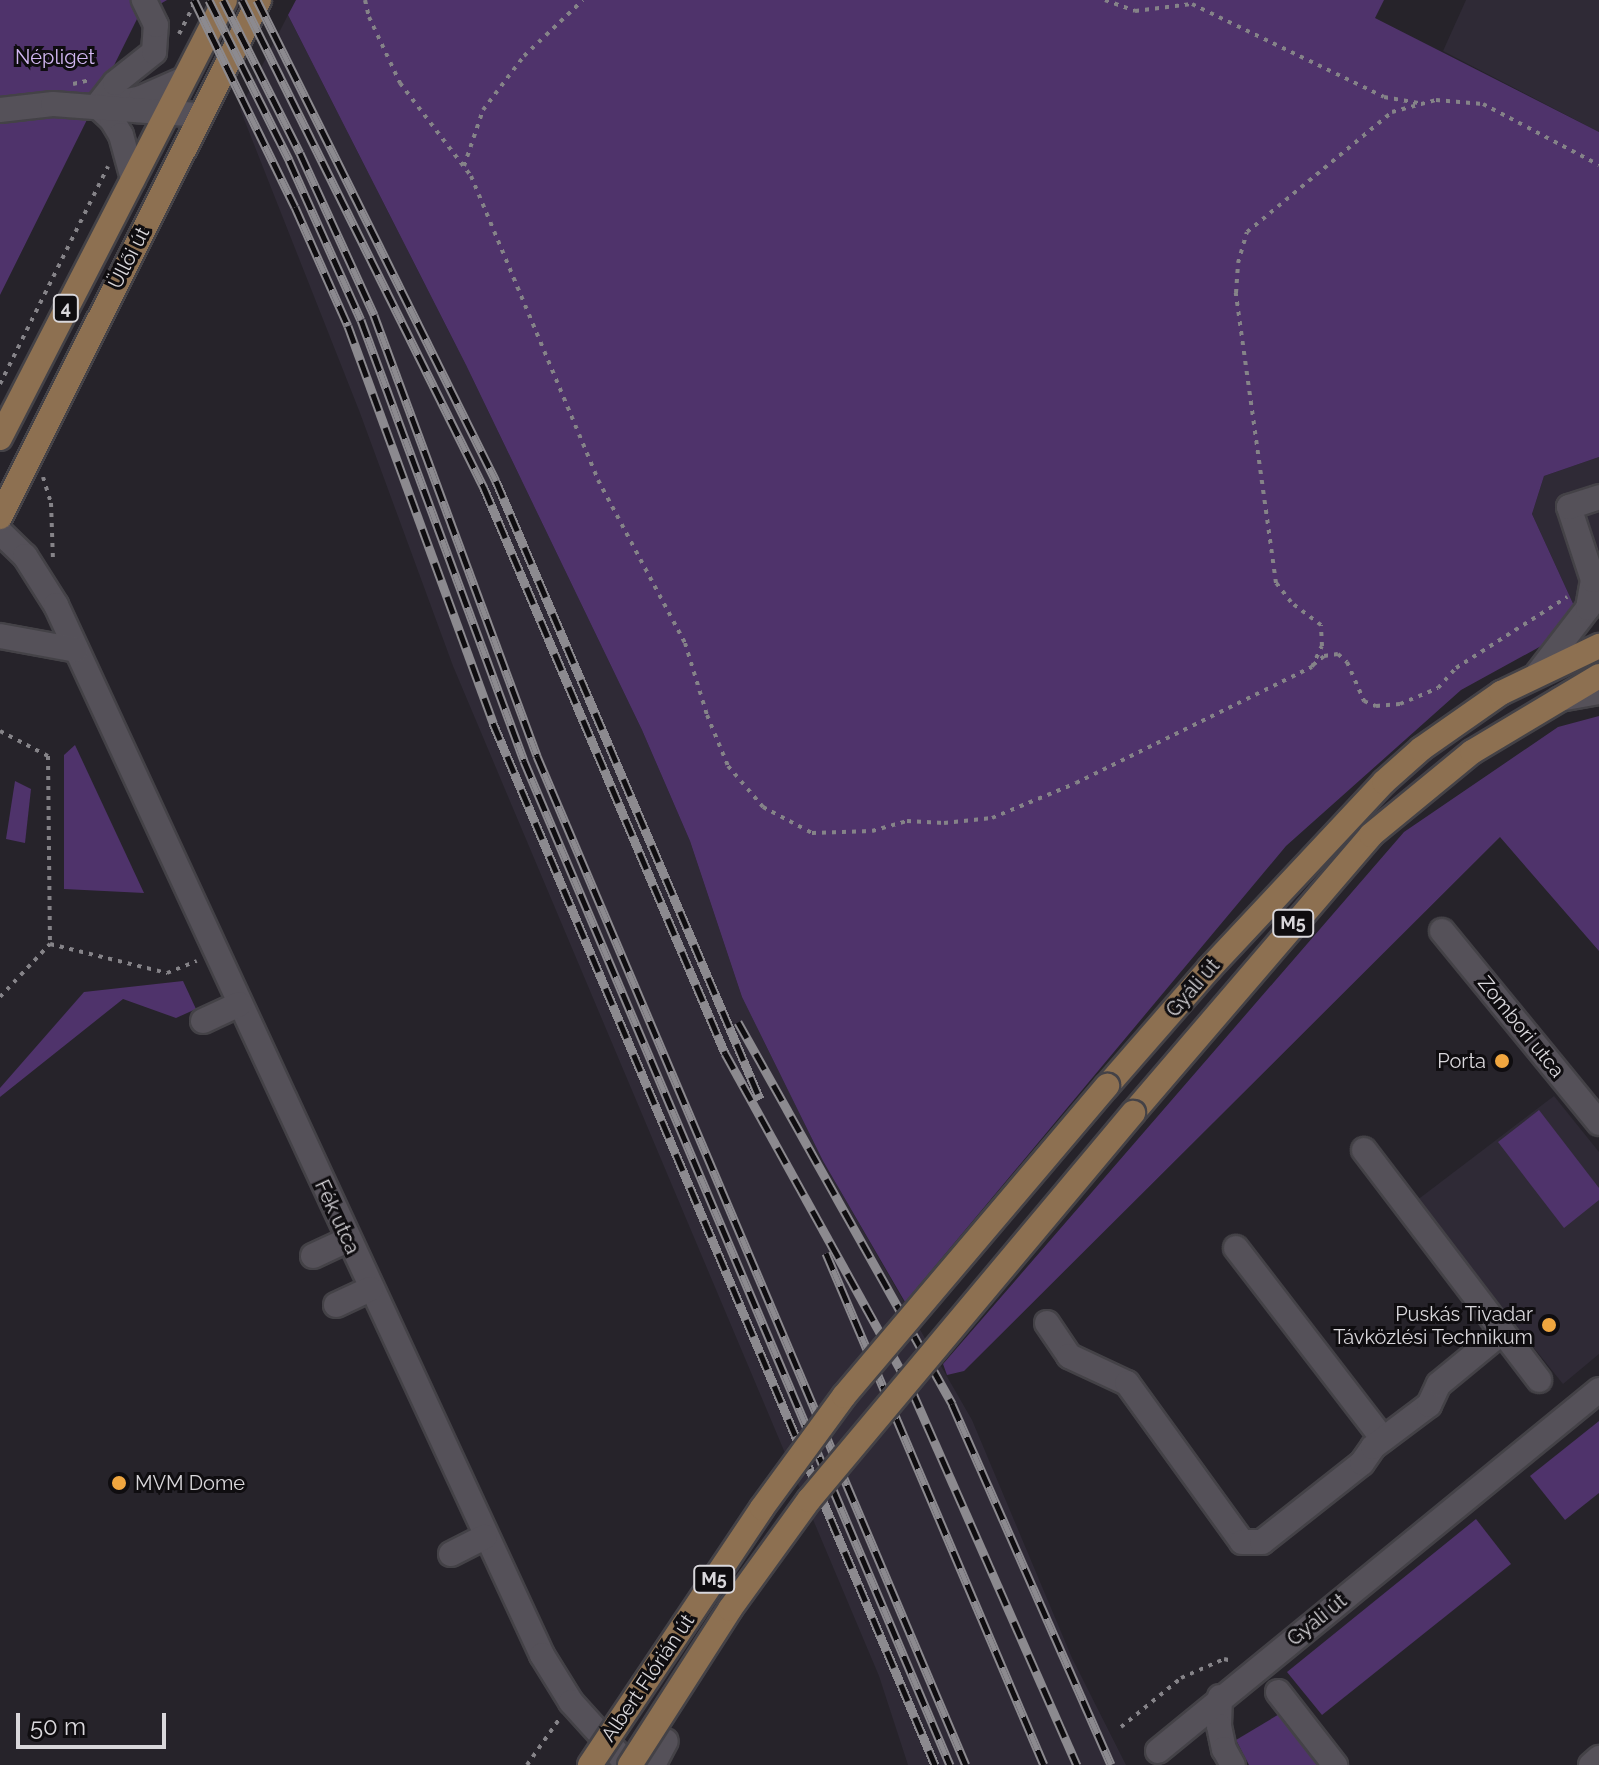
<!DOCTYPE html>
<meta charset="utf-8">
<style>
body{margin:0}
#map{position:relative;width:1599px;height:1765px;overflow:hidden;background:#26232a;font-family:Raleway,sans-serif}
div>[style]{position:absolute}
.built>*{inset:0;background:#2f2a36}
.green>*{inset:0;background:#4f336b}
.path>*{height:4px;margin-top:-2px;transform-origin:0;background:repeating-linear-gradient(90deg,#858388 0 4px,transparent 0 10px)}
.roads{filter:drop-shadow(2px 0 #444247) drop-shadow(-2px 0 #444247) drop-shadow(0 2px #444247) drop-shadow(0 -2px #444247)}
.minor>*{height:24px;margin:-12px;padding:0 12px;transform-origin:12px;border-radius:12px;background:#555159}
.major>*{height:24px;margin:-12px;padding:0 12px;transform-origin:12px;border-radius:12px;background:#8d7051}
.rail>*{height:9px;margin-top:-4.5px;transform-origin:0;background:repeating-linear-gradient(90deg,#0f0d10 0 18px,#8c8a8f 0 36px);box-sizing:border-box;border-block:2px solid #8c8a8f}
.bridges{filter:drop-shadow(2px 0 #444247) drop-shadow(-2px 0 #444247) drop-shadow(0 2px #444247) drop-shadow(0 -2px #444247)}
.major-bridge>*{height:24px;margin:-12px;padding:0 12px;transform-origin:12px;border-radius:12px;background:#8d7051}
.dots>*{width:22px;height:22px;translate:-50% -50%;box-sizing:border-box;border:4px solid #0f0d10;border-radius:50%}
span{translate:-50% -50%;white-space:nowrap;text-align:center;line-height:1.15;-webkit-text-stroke:6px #0f0d10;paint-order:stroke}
.shield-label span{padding:2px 6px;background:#0f0d10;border:2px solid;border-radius:6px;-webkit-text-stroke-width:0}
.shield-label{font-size:18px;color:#d9d7db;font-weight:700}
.park-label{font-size:20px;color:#d2b7f2}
.street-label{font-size:20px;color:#d9d7db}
.poi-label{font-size:20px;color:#d9d7db}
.right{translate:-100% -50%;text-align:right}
.left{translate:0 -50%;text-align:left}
.scale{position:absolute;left:16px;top:1713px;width:150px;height:36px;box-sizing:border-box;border:4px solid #d9d7db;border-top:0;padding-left:10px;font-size:24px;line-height:28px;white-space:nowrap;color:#d9d7db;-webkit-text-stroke:6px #0f0d10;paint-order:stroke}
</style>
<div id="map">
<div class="built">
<div style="clip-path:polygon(1466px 0,1599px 0,1599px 132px,1443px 51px)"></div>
<div style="clip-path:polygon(288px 15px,466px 365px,642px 730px,690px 841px,742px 997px,823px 1161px,972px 1420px,1072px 1658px,1126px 1765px,908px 1765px,879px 1676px,453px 666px,360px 413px,240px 109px)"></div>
<div style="clip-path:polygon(1599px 457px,1599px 603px,1576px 610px,1532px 514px,1544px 476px)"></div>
<div style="clip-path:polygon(1554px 1096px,1599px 1152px,1599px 1354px,1563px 1384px,1416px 1201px)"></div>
</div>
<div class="green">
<div style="clip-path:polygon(0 0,167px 0,138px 17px,0 295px)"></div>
<div style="clip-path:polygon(296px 0,1384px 0,1375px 18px,1599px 132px,1599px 457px,1544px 476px,1532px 514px,1576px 610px,1543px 645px,1461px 690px,1286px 846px,905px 1302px,823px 1161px,742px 997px,690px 841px,642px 730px,466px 365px,288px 15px)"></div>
<div style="clip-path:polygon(1599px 716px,1599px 951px,1500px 837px,964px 1371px,947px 1375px,943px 1364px,1404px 832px,1558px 727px)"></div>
<div style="clip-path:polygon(75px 745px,144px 893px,64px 889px,64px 755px)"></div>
<div style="clip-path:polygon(15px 781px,31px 789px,25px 843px,6px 839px)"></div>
<div style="clip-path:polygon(183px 981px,196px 1009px,176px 1018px,123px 999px,0 1097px,0 1088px,84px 992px)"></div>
<div style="clip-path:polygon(1539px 1110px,1599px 1188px,1599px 1200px,1564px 1228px,1498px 1142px)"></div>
<div style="clip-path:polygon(1599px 1421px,1599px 1493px,1565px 1520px,1530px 1476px)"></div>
<div style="clip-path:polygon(1476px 1519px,1511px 1564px,1322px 1715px,1287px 1672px)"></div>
<div style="clip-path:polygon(1281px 1713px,1322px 1765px,1249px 1765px,1236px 1740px)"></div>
</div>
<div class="path">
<div style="left:365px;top:0;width:17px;rotate:77deg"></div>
<div style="left:369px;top:17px;width:73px;rotate:64.8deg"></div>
<div style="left:400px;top:83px;width:117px;rotate:52.6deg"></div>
<div style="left:471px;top:176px;width:329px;rotate:67.3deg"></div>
<div style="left:598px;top:480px;width:185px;rotate:61.9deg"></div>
<div style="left:685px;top:643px;width:75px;rotate:73deg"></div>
<div style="left:707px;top:715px;width:55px;rotate:67.6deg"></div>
<div style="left:728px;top:766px;width:54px;rotate:49.5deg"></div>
<div style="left:763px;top:807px;width:55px;rotate:28deg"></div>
<div style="left:812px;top:833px;width:60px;rotate:-1.9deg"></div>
<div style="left:872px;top:831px;width:36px;rotate:-16deg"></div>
<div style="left:907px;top:821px;width:37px;rotate:3deg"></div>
<div style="left:944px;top:823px;width:48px;rotate:-5.9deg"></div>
<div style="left:992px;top:818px;width:91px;rotate:-22.6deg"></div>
<div style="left:1076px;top:783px;width:263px;rotate:-26.2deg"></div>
<div style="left:1312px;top:667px;width:23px;rotate:-65deg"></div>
<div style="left:1322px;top:646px;width:21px;rotate:-93deg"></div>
<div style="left:1321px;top:625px;width:38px;rotate:-143deg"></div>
<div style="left:1291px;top:602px;width:24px;rotate:-128deg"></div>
<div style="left:1276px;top:583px;width:293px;rotate:-97.9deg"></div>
<div style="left:1236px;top:293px;width:30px;rotate:-86deg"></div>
<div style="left:1238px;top:263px;width:32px;rotate:-74deg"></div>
<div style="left:1247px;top:232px;width:188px;rotate:-39.6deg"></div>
<div style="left:1392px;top:112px;width:46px;rotate:-15.3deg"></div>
<div style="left:1436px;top:100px;width:47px;rotate:4.9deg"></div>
<div style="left:1483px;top:104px;width:131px;rotate:27.7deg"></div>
<div style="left:1105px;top:0;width:32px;rotate:20deg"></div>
<div style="left:1135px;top:11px;width:57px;rotate:-7deg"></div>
<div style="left:1192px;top:4px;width:213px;rotate:25.8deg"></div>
<div style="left:1384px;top:97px;width:35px;rotate:10deg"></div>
<div style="left:179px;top:34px;width:38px;rotate:-63deg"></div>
<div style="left:73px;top:84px;width:17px;rotate:-13deg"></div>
<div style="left:464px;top:166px;width:59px;rotate:-71.3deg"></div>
<div style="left:483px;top:110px;width:68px;rotate:-52.8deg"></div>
<div style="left:524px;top:56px;width:81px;rotate:-43.5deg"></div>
<div style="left:0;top:384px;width:243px;rotate:-63.6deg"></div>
<div style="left:43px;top:477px;width:27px;rotate:73deg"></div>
<div style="left:51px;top:503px;width:56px;rotate:88deg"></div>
<div style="left:1313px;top:665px;width:14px;rotate:-39deg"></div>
<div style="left:1324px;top:656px;width:14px;rotate:-8deg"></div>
<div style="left:1338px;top:654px;width:12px;rotate:42deg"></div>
<div style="left:1347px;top:662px;width:43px;rotate:66.4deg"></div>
<div style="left:1364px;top:701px;width:13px;rotate:23deg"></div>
<div style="left:1376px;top:706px;width:24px;rotate:-5deg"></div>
<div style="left:1400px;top:704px;width:41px;rotate:-22.8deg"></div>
<div style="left:1438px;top:688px;width:27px;rotate:-48deg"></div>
<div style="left:1456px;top:668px;width:132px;rotate:-32.6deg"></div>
<div style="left:0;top:731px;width:54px;rotate:27.5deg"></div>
<div style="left:48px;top:756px;width:188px;rotate:89.4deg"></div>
<div style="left:0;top:997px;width:73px;rotate:-46.7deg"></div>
<div style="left:50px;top:944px;width:121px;rotate:13.9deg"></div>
<div style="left:167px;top:973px;width:32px;rotate:-22deg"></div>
<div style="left:1121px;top:1727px;width:77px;rotate:-39.2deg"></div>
<div style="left:1181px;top:1678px;width:47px;rotate:-23.8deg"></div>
<div style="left:1224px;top:1659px;width:9px;rotate:13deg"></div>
<div style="left:527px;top:1765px;width:57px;rotate:-54.9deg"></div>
</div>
<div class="roads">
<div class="minor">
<div style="left:119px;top:103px;width:23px;rotate:-13deg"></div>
<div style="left:141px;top:98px;width:47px;rotate:-23.8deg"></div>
<div style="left:97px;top:106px;width:29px;rotate:-52deg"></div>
<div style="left:115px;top:83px;width:50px;rotate:-38.5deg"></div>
<div style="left:154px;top:52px;width:27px;rotate:-86deg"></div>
<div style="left:156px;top:25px;width:28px;rotate:-116deg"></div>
<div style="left:97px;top:106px;width:21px;rotate:43deg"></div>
<div style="left:112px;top:120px;width:17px;rotate:59deg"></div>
<div style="left:121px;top:135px;width:46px;rotate:74.7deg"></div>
<div style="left:0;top:110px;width:53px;rotate:-6.5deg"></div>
<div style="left:53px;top:104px;width:148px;rotate:4.3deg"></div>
<div style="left:0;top:532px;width:35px;rotate:44deg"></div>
<div style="left:25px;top:556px;width:58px;rotate:57.7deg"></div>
<div style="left:56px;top:605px;width:1157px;rotate:65.16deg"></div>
<div style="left:542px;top:1655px;width:55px;rotate:58.3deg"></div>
<div style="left:571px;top:1702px;width:85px;rotate:47.9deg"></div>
<div style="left:0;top:636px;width:77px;rotate:10.4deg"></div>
<div style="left:1538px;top:673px;width:82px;rotate:-52.4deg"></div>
<div style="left:1588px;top:608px;width:28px;rotate:-80deg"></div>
<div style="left:1593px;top:580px;width:77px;rotate:-108.2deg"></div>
<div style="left:1569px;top:507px;width:32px;rotate:-18deg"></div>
<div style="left:1560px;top:699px;width:40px;rotate:-10deg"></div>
<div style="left:1442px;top:931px;width:248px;rotate:50.7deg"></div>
<div style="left:203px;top:1021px;width:40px;rotate:-25deg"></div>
<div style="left:1364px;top:1150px;width:289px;rotate:52.7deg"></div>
<div style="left:1236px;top:1248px;width:241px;rotate:52.4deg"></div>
<div style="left:313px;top:1256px;width:38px;rotate:-25deg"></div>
<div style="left:336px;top:1305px;width:38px;rotate:-25deg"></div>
<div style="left:1047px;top:1323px;width:40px;rotate:56deg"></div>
<div style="left:1069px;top:1356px;width:64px;rotate:25deg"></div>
<div style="left:1127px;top:1383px;width:196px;rotate:54.1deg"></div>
<div style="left:1242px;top:1542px;width:20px"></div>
<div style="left:1262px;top:1542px;width:127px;rotate:-38.3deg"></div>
<div style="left:1362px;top:1463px;width:19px;rotate:-55deg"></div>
<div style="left:1373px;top:1447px;width:70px;rotate:-36.9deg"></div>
<div style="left:1429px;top:1405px;width:23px;rotate:-65deg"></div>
<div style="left:1439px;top:1384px;width:82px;rotate:-39.5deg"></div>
<div style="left:451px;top:1554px;width:38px;rotate:-27deg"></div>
<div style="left:1278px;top:1692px;width:93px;rotate:52deg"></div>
<div style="left:1220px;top:1697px;width:29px;rotate:92deg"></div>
<div style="left:1219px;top:1726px;width:24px;rotate:78deg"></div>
<div style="left:1224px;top:1749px;width:18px;rotate:61deg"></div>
<div style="left:1158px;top:1751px;width:570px;rotate:-39.3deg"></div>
<div style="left:653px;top:1765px;width:27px;rotate:-62deg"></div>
<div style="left:1591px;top:1765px;width:11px;rotate:-41deg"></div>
</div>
<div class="major">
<div style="left:0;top:438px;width:492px;rotate:-62.8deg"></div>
<div style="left:0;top:517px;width:578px;rotate:-63.39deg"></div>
<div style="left:1107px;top:1086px;width:155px;rotate:-48.9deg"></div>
<div style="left:1209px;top:969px;width:256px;rotate:-46.9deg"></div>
<div style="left:1384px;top:782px;width:50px;rotate:-41.7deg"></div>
<div style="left:1421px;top:749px;width:98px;rotate:-35deg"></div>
<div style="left:1501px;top:693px;width:109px;rotate:-25.6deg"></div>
<div style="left:1133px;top:1113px;width:366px;rotate:-49.4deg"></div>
<div style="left:1371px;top:835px;width:131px;rotate:-39.4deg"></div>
<div style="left:1472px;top:752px;width:148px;rotate:-30.9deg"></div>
</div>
</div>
<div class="rail">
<div style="left:194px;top:0;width:230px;rotate:64deg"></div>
<div style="left:295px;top:207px;width:130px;rotate:66deg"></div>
<div style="left:348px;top:326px;width:423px;rotate:69.9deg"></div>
<div style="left:493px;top:723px;width:1132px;rotate:67.01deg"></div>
<div style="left:209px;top:0;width:179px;rotate:63.4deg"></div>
<div style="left:289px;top:160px;width:175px;rotate:65.8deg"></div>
<div style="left:361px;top:320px;width:470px;rotate:69.7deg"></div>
<div style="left:524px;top:761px;width:1091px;rotate:67.01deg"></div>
<div style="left:223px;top:0;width:171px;rotate:63.3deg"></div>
<div style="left:300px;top:153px;width:178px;rotate:65.4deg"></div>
<div style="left:374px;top:315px;width:470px;rotate:69.7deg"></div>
<div style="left:537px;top:756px;width:1096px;rotate:66.97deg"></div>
<div style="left:242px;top:0;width:545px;rotate:63.62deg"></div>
<div style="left:484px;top:488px;width:614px;rotate:66.9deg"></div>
<div style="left:725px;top:1053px;width:386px;rotate:61deg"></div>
<div style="left:912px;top:1391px;width:409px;rotate:66.2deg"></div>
<div style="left:257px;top:0;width:537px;rotate:63.58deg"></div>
<div style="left:496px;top:481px;width:672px;rotate:66.87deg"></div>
<div style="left:738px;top:1022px;width:438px;rotate:60.7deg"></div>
<div style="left:952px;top:1404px;width:394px;rotate:66.2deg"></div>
<div style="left:826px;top:1253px;width:556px;rotate:66.94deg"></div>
</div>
<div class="bridges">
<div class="major-bridge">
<div style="left:590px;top:1765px;width:309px;rotate:-56.2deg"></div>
<div style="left:762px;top:1508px;width:139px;rotate:-53.8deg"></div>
<div style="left:844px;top:1396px;width:407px;rotate:-49.7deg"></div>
<div style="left:630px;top:1765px;width:185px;rotate:-57.3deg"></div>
<div style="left:730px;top:1609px;width:135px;rotate:-54.1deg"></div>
<div style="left:809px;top:1500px;width:505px;rotate:-50.06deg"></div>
</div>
</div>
<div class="dots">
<div style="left:1502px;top:1061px;background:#f0a63f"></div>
<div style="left:1549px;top:1325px;background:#f0a63f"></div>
<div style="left:119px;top:1483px;background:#f0a63f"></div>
</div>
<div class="shield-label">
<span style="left:66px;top:308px">4</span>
<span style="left:1293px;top:923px">M5</span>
<span style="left:714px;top:1579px">M5</span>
</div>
<div class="park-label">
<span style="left:55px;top:57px">Népliget</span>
</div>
<div class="street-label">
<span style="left:129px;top:258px;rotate:-63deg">Üllői út</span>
<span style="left:1193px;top:988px;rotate:-49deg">Gyáli út</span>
<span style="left:1521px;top:1027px;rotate:51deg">Zombori utca</span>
<span style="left:337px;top:1217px;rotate:65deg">Fék utca</span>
<span style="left:1317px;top:1620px;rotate:-39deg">Gyáli út</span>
<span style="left:648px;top:1678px;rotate:-56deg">Albert Flórián út</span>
</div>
<div class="poi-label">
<span class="right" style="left:1486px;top:1061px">Porta</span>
<span class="right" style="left:1533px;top:1326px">Puskás Tivadar<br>Távközlési Technikum</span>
<span class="left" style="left:135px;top:1483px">MVM Dome</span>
</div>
<div class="scale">50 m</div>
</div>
